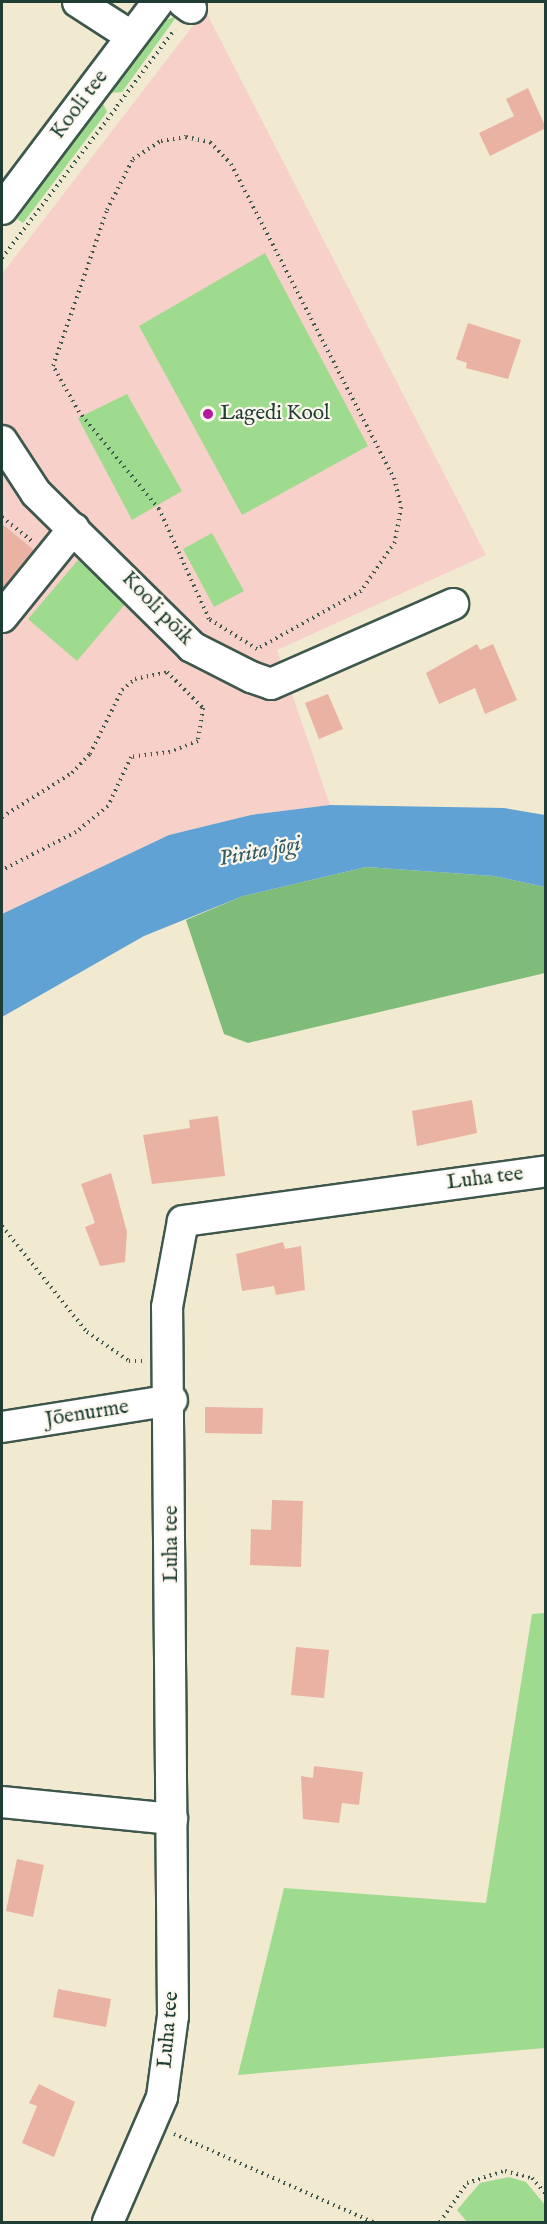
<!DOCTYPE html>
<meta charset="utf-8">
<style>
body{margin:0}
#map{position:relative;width:547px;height:2224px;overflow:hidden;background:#f1ead1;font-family:"IM FELL English",serif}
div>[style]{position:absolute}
.built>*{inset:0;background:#f7d0c9}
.green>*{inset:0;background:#9fdb8e}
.forest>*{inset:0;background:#7fbb79}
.water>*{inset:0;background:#60a2d4}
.building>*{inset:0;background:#e9b2a2}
.path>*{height:4px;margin-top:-2px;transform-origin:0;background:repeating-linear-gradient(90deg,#3e574c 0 1.5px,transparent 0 6px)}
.roads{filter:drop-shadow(2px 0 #3e574c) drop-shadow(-2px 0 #3e574c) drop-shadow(0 2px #3e574c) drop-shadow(0 -2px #3e574c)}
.minor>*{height:30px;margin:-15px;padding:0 15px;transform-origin:15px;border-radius:15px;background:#fff}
.dots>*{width:16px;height:16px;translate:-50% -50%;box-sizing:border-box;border:3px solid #fbf7ec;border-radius:50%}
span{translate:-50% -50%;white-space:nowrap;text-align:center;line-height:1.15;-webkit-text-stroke:4.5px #fbf7ec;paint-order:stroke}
.street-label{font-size:21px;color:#1f3d34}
.poi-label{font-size:21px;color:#1f3d34}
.left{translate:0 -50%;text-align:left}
.water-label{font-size:22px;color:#325b64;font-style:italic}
.frame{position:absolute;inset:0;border:3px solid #1f3d34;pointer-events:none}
</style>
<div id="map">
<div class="built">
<div style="clip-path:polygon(205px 10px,486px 555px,277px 650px,330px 805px,251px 815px,169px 835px,2px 914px,2px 274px)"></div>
</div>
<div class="green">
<div style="clip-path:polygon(177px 16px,122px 92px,109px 93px,166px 20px)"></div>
<div style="clip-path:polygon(102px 101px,107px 112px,23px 223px,17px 219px)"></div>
<div style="clip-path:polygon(265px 253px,368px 446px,242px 515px,139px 326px)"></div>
<div style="clip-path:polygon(127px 394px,182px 491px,132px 520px,78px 418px)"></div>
<div style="clip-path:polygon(212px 533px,244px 591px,214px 607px,183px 549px)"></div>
<div style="clip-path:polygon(78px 560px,127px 602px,77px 661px,28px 619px)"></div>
<div style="clip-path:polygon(545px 1613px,545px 2048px,238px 2075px,284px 1888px,486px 1903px,532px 1614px)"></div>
<div style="clip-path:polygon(509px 2177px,526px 2182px,545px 2205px,545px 2222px,467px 2222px,457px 2210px,480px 2183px)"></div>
</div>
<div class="forest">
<div style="clip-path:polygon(366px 867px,494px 876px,545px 887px,545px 973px,248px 1043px,224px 1034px,186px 920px,243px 896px)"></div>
</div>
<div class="water">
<div style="clip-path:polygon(330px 805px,504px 808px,545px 815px,545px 887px,494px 876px,366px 867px,243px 896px,144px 936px,2px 1017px,2px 914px,169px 835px,251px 815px)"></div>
</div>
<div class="building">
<div style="clip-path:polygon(528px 88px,546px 128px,490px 156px,479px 133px,514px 116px,506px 99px)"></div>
<div style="clip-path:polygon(468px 323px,521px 340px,508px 379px,466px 368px,467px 363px,456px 359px)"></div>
<div style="clip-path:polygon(2px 524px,34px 550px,2px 590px)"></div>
<div style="clip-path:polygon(477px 644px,480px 650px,493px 644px,517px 700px,485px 714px,475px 688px,439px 704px,426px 673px)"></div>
<div style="clip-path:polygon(328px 694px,343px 729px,319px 739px,305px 703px)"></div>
<div style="clip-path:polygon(472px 1100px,477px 1133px,417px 1146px,412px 1111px)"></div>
<div style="clip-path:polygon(218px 1116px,225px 1176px,152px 1184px,143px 1135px,190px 1128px,189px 1120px)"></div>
<div style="clip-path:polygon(111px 1173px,127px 1232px,125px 1262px,100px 1266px,85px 1227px,95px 1223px,81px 1184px)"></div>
<div style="clip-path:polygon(283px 1242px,285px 1249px,301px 1246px,305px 1290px,276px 1295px,274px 1286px,242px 1291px,236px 1254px)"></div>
<div style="clip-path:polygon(205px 1407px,263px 1408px,262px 1434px,205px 1433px)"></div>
<div style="clip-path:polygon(272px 1500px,303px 1501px,301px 1567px,250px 1565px,251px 1529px,271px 1530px)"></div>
<div style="clip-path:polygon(296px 1647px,329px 1650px,324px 1698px,291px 1695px)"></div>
<div style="clip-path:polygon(314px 1766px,363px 1772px,359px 1805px,342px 1803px,339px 1823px,303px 1819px,301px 1776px,313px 1778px)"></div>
<div style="clip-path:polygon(17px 1859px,44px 1865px,33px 1917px,6px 1911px)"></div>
<div style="clip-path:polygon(58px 1989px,111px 1999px,106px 2027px,53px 2017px)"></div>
<div style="clip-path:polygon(39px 2084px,75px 2102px,54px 2157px,22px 2143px,37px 2106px,29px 2103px)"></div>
</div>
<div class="path">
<div style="left:117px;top:106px;width:96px;rotate:-53deg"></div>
<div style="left:186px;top:137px;width:25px;rotate:12deg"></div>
<div style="left:210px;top:142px;width:30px;rotate:46deg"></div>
<div style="left:231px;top:164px;width:354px;rotate:62.6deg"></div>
<div style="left:394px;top:478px;width:30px;rotate:76deg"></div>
<div style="left:401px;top:507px;width:36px;rotate:100deg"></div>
<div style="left:395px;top:542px;width:60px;rotate:124.8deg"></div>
<div style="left:361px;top:591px;width:119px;rotate:150.9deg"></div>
<div style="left:257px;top:649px;width:57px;rotate:-148deg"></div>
<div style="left:209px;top:619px;width:121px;rotate:-114.4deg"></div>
<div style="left:159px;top:509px;width:126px;rotate:-129.5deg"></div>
<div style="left:79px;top:412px;width:53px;rotate:-119.5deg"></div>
<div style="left:53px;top:366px;width:165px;rotate:-70.9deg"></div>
<div style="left:107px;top:210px;width:57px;rotate:-63deg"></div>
<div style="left:133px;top:159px;width:33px;rotate:-33deg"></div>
<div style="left:161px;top:141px;width:25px;rotate:-9deg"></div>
<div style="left:2px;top:258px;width:191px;rotate:-52.7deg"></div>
<div style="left:2px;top:517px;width:38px;rotate:39deg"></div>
<div style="left:2px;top:817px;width:83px;rotate:-32.2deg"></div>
<div style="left:72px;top:773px;width:26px;rotate:-47deg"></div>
<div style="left:90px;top:754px;width:72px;rotate:-63.4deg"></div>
<div style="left:122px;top:690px;width:17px;rotate:-40deg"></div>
<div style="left:135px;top:679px;width:33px;rotate:-12deg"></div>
<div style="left:167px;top:672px;width:51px;rotate:45deg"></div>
<div style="left:203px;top:708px;width:33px;rotate:99deg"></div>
<div style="left:198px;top:741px;width:30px;rotate:159deg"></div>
<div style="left:170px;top:752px;width:39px;rotate:173deg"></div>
<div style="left:131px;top:757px;width:54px;rotate:115.1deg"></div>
<div style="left:108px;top:806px;width:41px;rotate:140.9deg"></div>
<div style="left:76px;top:832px;width:83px;rotate:152.8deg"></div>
<div style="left:2px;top:1226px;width:136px;rotate:51.3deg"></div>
<div style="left:87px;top:1332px;width:51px;rotate:34.6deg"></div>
<div style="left:129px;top:1361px;width:13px"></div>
<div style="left:174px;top:2134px;width:218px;rotate:23.9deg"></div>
<div style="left:440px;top:2222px;width:47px;rotate:-55.3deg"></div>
<div style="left:467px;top:2183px;width:40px;rotate:-18deg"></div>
<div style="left:505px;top:2171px;width:28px;rotate:15deg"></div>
<div style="left:532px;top:2178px;width:21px;rotate:49deg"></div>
</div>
<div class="roads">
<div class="minor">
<div style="left:78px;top:2px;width:63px;rotate:32.7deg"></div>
<div style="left:183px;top:2px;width:10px;rotate:37deg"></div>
<div style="left:2px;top:209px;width:259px;rotate:-53deg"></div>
<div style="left:2px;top:441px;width:62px;rotate:56.8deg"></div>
<div style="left:36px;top:493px;width:219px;rotate:44.6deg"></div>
<div style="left:192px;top:647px;width:66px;rotate:27deg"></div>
<div style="left:251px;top:677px;width:21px;rotate:19deg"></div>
<div style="left:271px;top:684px;width:199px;rotate:-23.7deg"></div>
<div style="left:2px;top:617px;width:114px;rotate:-51deg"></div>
<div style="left:2px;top:1427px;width:172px;rotate:-9deg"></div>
<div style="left:2px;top:1802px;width:171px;rotate:5.7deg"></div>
<div style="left:108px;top:2222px;width:136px;rotate:-66.6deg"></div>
<div style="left:162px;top:2097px;width:82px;rotate:-82.3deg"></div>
<div style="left:173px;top:2016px;width:709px;rotate:-90.48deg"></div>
<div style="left:167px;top:1307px;width:87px;rotate:-79.5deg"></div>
<div style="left:183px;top:1221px;width:366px;rotate:-7.8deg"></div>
</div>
</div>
<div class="dots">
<div style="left:208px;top:414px;background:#b5179e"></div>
</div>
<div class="street-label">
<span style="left:80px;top:105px;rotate:-53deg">Kooli tee</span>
<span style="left:157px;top:609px;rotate:46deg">Kooli põik</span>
<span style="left:485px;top:1179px;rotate:-7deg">Luha tee</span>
<span style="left:87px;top:1414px;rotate:-9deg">Jõenurme</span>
<span style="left:172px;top:1544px;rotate:-90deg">Luha tee</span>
<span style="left:169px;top:2030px;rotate:-85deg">Luha tee</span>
</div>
<div class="poi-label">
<span class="left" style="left:220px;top:414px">Lagedi Kool</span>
</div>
<div class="water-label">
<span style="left:260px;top:852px;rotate:-11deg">Pirita jõgi</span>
</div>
<div class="frame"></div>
</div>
